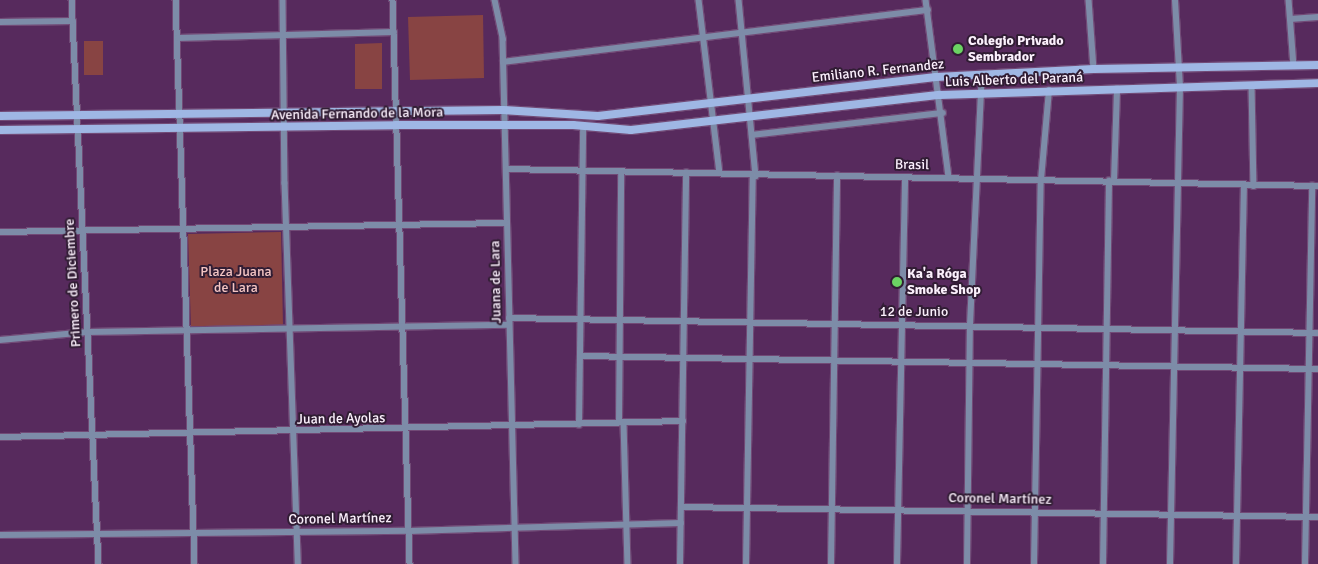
<!DOCTYPE html>
<meta charset="utf-8">
<style>
body{margin:0}
#map{position:relative;width:1318px;height:564px;overflow:hidden;background:#572a5d;font-family:Signika,sans-serif}
div>[style]{position:absolute}
.green>*{inset:0;background:#884443}
.roads{filter:drop-shadow(1px 0 #714a76) drop-shadow(-1px 0 #714a76) drop-shadow(0 1px #714a76) drop-shadow(0 -1px #714a76)}
.minor>*{height:5.5px;margin:-2.75px;padding:0 2.75px;transform-origin:2.75px;border-radius:2.75px;background:#7d8ca8}
.secondary>*{height:8px;margin:-4px;padding:0 4px;transform-origin:4px;border-radius:4px;background:#9fb7e4}
.dots>*{width:14px;height:14px;translate:-50% -50%;box-sizing:border-box;border:2px solid #311d34;border-radius:50%}
span{translate:-50% -50%;white-space:nowrap;text-align:center;line-height:1.15;-webkit-text-stroke:4px #311d34;paint-order:stroke}
.poi-label{font-size:14px;color:#fbf0fc;font-weight:700}
.left{translate:0 -50%;text-align:left}
.street-label{font-size:14px;color:#fbf0fc}
.park-label{font-size:14px;color:#f4c5c3}
</style>
<div id="map">
<div class="green">
<div style="clip-path:polygon(483px 15px,484px 78px,410px 80px,408px 17px)"></div>
<div style="clip-path:polygon(84px 41px,103px 41px,103px 75px,84px 75px)"></div>
<div style="clip-path:polygon(382px 43px,382px 89px,355px 89px,355px 44px)"></div>
<div style="clip-path:polygon(281px 232px,283px 325px,191px 327px,188px 234px)"></div>
</div>
<div class="roads">
<div class="minor">
<div style="left:72px;top:0;width:565px;rotate:87.26deg"></div>
<div style="left:176px;top:0;width:564px;rotate:88.07deg"></div>
<div style="left:283px;top:0;width:183px;rotate:89.4deg"></div>
<div style="left:285px;top:183px;width:381px;rotate:88deg"></div>
<div style="left:393px;top:0;width:564px;rotate:88.27deg"></div>
<div style="left:495px;top:0;width:40px;rotate:78deg"></div>
<div style="left:503px;top:39px;width:525px;rotate:88.58deg"></div>
<div style="left:699px;top:0;width:174px;rotate:83.1deg"></div>
<div style="left:739px;top:0;width:177px;rotate:84.5deg"></div>
<div style="left:926px;top:0;width:179px;rotate:82.6deg"></div>
<div style="left:1089px;top:0;width:69px;rotate:85.9deg"></div>
<div style="left:1289px;top:0;width:66px;rotate:85.7deg"></div>
<div style="left:1290px;top:19px;width:28px;rotate:-4deg"></div>
<div style="left:0;top:22px;width:73px;rotate:-0.8deg"></div>
<div style="left:178px;top:38px;width:216px;rotate:-1.6deg"></div>
<div style="left:503px;top:62px;width:428px;rotate:-7deg"></div>
<div style="left:1252px;top:85px;width:101px;rotate:88.9deg"></div>
<div style="left:752px;top:135px;width:192px;rotate:-6.6deg"></div>
<div style="left:506px;top:169px;width:812px;rotate:1.2deg"></div>
<div style="left:1114px;top:181px;width:92px;rotate:-88.1deg"></div>
<div style="left:0;top:232px;width:507px;rotate:-1.02deg"></div>
<div style="left:509px;top:318px;width:809px;rotate:1.06deg"></div>
<div style="left:0;top:340px;width:88px;rotate:-5.2deg"></div>
<div style="left:88px;top:332px;width:421px;rotate:-1deg"></div>
<div style="left:580px;top:356px;width:738px;rotate:1.01deg"></div>
<div style="left:619px;top:423px;width:251px;rotate:-89.5deg"></div>
<div style="left:624px;top:423px;width:141px;rotate:88.4deg"></div>
<div style="left:579px;top:425px;width:299px;rotate:-89.2deg"></div>
<div style="left:0;top:437px;width:683px;rotate:-1.34deg"></div>
<div style="left:681px;top:507px;width:637px;rotate:0.9deg"></div>
<div style="left:0;top:535px;width:409px;rotate:-0.6deg"></div>
<div style="left:409px;top:531px;width:272px;rotate:-1.7deg"></div>
<div style="left:680px;top:564px;width:391px;rotate:-89.1deg"></div>
<div style="left:746px;top:564px;width:388px;rotate:-89deg"></div>
<div style="left:831px;top:564px;width:388px;rotate:-89.1deg"></div>
<div style="left:897px;top:564px;width:386px;rotate:-88.8deg"></div>
<div style="left:967px;top:564px;width:239px;rotate:-89.3deg"></div>
<div style="left:970px;top:325px;width:250px;rotate:-87.3deg"></div>
<div style="left:1034px;top:564px;width:384px;rotate:-89deg"></div>
<div style="left:1041px;top:180px;width:90px;rotate:-84.9deg"></div>
<div style="left:1103px;top:564px;width:383px;rotate:-89.1deg"></div>
<div style="left:1170px;top:564px;width:477px;rotate:-88.8deg"></div>
<div style="left:1180px;top:87px;width:87px;rotate:-93.3deg"></div>
<div style="left:1236px;top:564px;width:378px;rotate:-88.8deg"></div>
<div style="left:1305px;top:564px;width:378px;rotate:-88.9deg"></div>
</div>
<div class="secondary">
<div style="left:0;top:116px;width:503px;rotate:-0.68deg"></div>
<div style="left:503px;top:110px;width:95px;rotate:3.6deg"></div>
<div style="left:598px;top:116px;width:340px;rotate:-6.6deg"></div>
<div style="left:936px;top:77px;width:158px;rotate:-2.9deg"></div>
<div style="left:1094px;top:69px;width:224px;rotate:-1deg"></div>
<div style="left:0;top:130px;width:396px;rotate:-0.7deg"></div>
<div style="left:396px;top:125px;width:177px"></div>
<div style="left:573px;top:125px;width:58px;rotate:4.9deg"></div>
<div style="left:631px;top:130px;width:311px;rotate:-6.5deg"></div>
<div style="left:940px;top:95px;width:378px;rotate:-1.8deg"></div>
</div>
</div>
<div class="dots">
<div style="left:958px;top:49px;background:#6bd363"></div>
<div style="left:897px;top:282px;background:#6bd363"></div>
</div>
<div class="poi-label">
<span class="left" style="left:968px;top:49px">Colegio Privado<br>Sembrador</span>
<span class="left" style="left:907px;top:282px">Ka'a Róga<br>Smoke Shop</span>
</div>
<div class="street-label">
<span style="left:878px;top:71px;rotate:-6deg">Emiliano R. Fernandez</span>
<span style="left:1014px;top:80px;rotate:-2deg">Luis Alberto del Paraná</span>
<span style="left:357px;top:114px;rotate:-1deg">Avenida Fernando de la Mora</span>
<span style="left:912px;top:165px;rotate:1deg">Brasil</span>
<span style="left:496px;top:282px;rotate:-91deg">Juana de Lara</span>
<span style="left:73px;top:283px;rotate:-93deg">Primero de Diciembre</span>
<span style="left:914px;top:312px">12 de Junio</span>
<span style="left:341px;top:419px;rotate:-1deg">Juan de Ayolas</span>
<span style="left:1000px;top:499px;rotate:1deg">Coronel Martínez</span>
<span style="left:340px;top:519px;rotate:-1deg">Coronel Martínez</span>
</div>
<div class="park-label">
<span style="left:236px;top:280px">Plaza Juana<br>de Lara</span>
</div>
</div>
